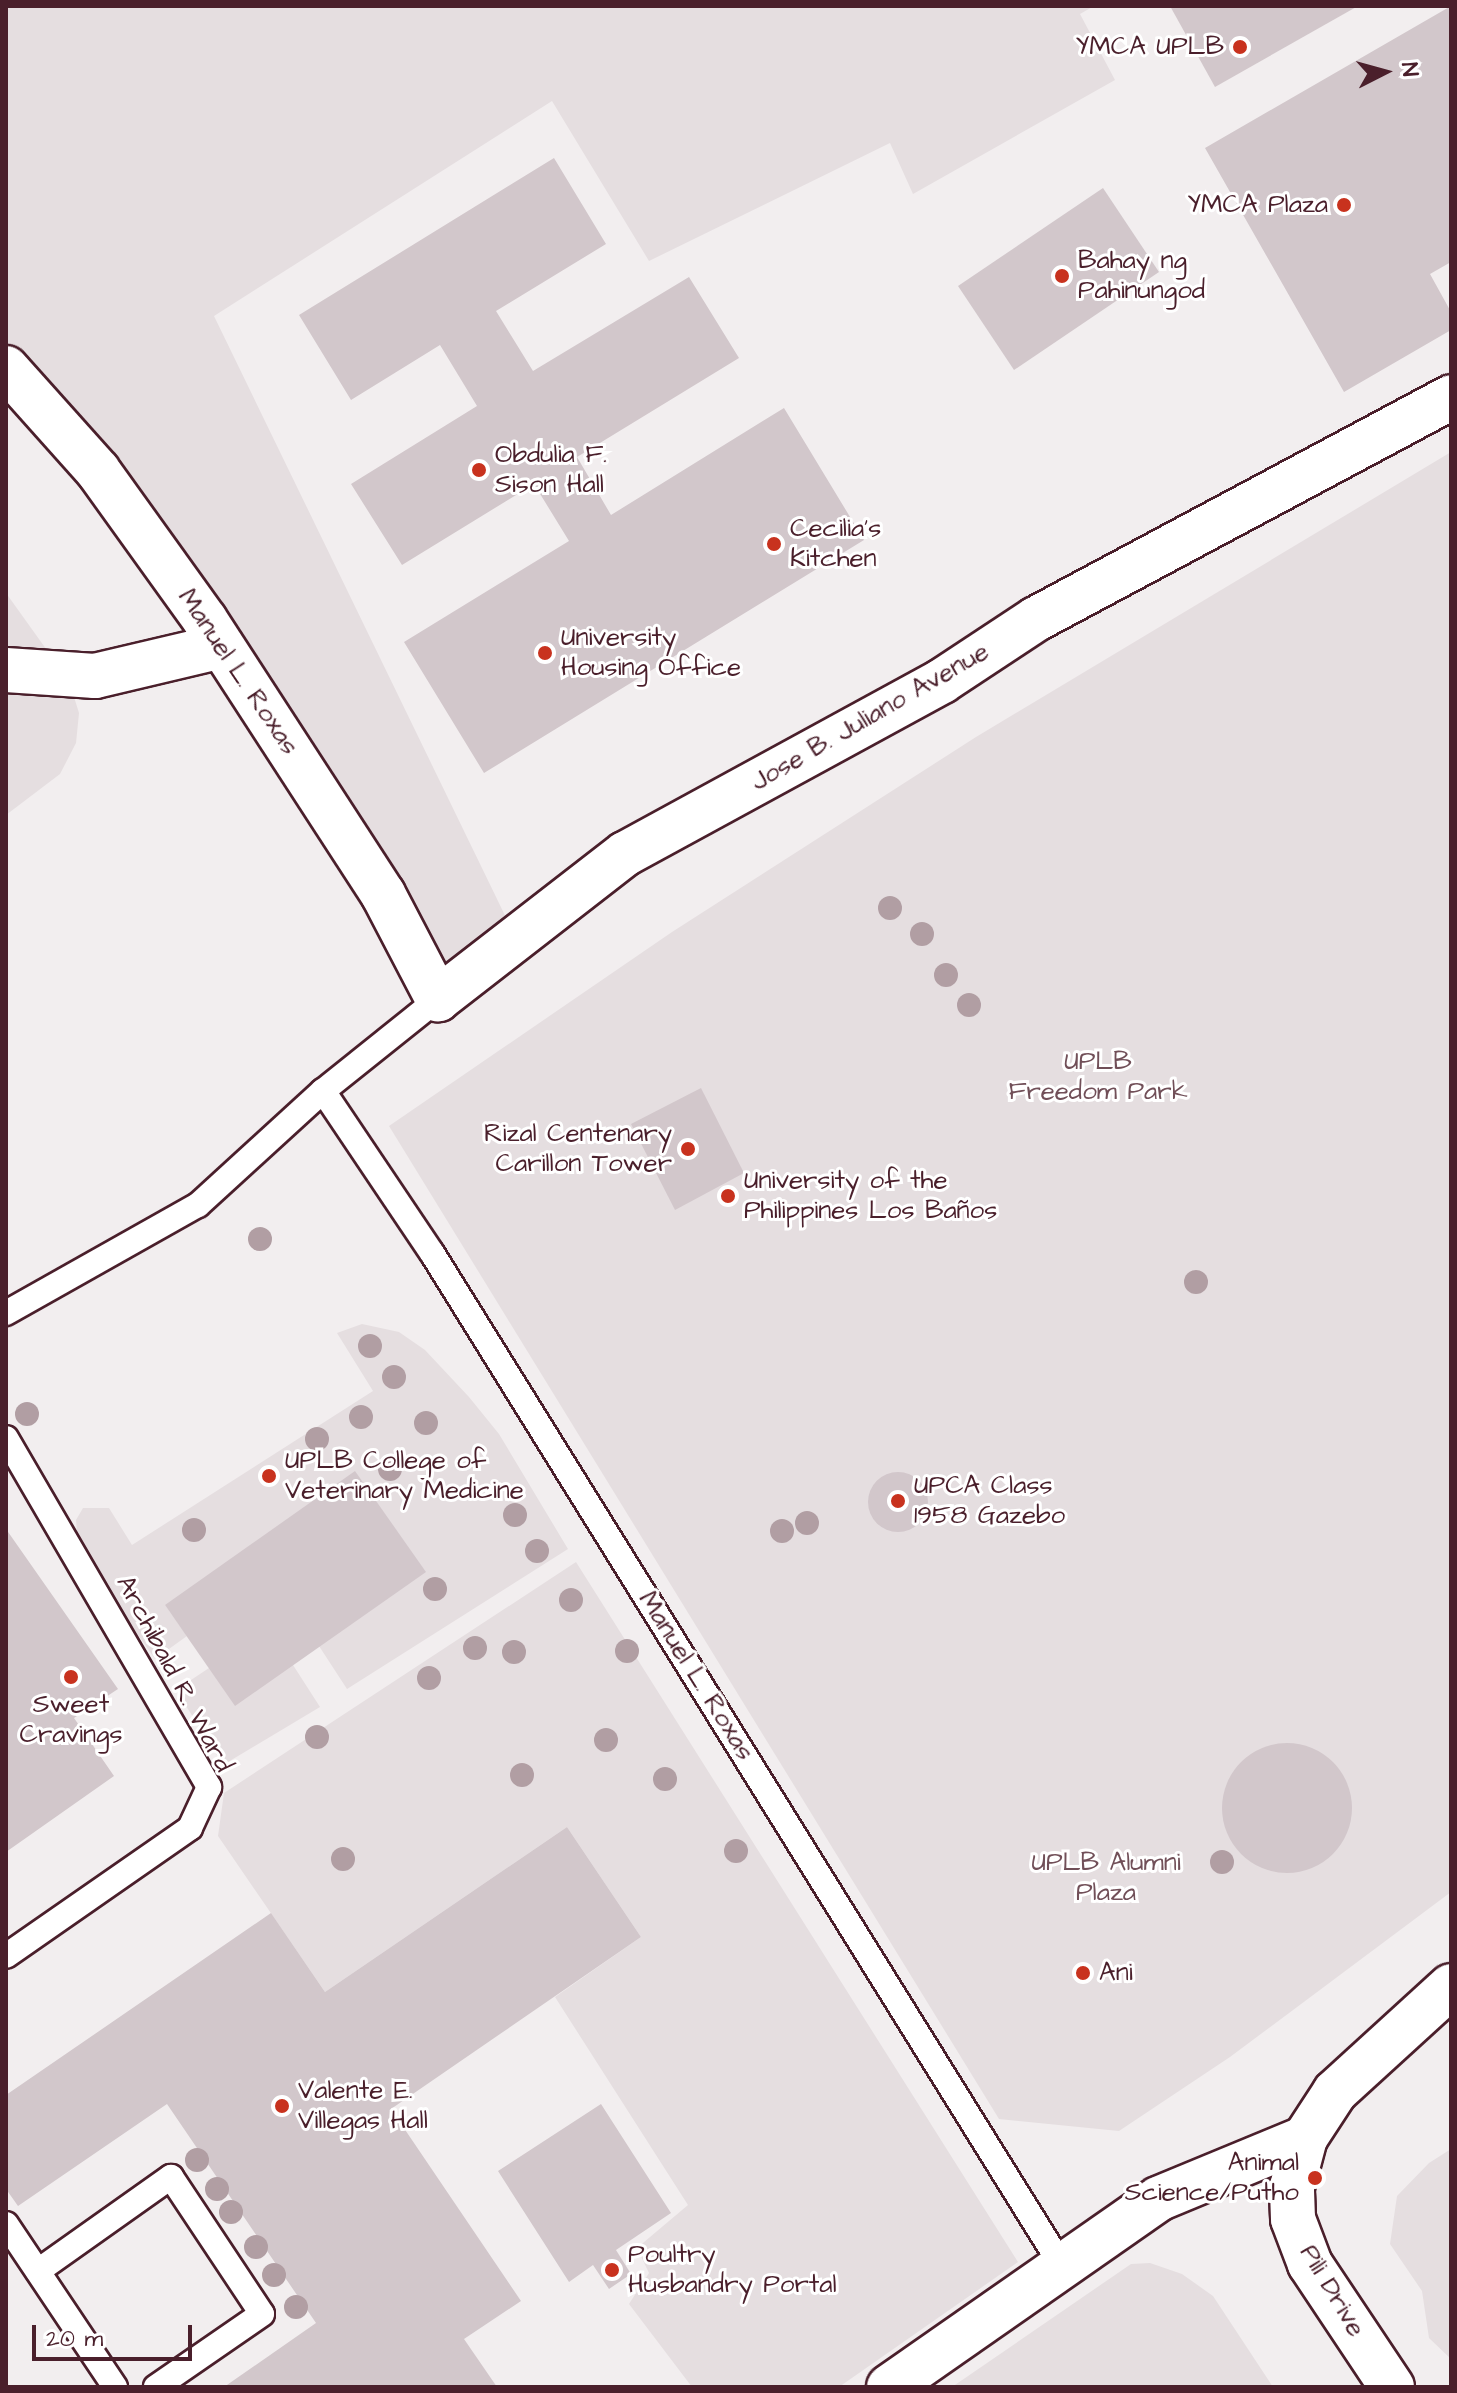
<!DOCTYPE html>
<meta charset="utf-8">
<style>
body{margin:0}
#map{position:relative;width:1457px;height:2393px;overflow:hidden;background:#fff;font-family:"Architects Daughter",sans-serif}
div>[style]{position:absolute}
.built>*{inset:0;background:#f2eeef}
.green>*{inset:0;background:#e5dee0}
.building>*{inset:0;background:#d2c7cb}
.round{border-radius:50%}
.roads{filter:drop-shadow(2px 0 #4a1f2b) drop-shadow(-2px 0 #4a1f2b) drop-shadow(0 2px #4a1f2b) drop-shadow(0 -2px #4a1f2b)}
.lane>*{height:24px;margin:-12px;padding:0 12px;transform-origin:12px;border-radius:12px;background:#fff}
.street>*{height:44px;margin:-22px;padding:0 22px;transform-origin:22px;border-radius:22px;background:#fff}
.secondary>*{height:44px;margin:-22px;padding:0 22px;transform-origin:22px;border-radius:22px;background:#fff}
.trees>*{width:24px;height:24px;margin:-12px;border-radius:50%;background:#b19ea3}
.dots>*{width:22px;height:22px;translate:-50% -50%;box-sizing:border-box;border:4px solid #fff;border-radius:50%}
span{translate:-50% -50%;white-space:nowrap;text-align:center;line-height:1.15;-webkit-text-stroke:6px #fff;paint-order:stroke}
.poi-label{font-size:26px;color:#4a1f2b}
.right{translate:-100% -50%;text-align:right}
.left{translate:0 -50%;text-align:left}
.street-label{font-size:26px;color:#4a1f2b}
.park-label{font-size:26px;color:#714f58}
.frame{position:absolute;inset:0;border:8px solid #4a1f2b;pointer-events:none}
.north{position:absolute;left:1345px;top:32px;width:80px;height:80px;-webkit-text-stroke:6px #fff;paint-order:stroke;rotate:84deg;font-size:22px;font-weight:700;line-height:32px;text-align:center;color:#4a1f2b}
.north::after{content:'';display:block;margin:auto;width:28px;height:36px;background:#4a1f2b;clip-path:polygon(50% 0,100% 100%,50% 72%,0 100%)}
.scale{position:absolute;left:32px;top:2325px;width:160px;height:36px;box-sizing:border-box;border:4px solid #4a1f2b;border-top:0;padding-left:10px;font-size:24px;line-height:28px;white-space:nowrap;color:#4a1f2b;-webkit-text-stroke:6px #fff;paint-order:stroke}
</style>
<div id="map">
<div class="built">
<div style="clip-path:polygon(6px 6px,1451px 6px,1451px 2387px,6px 2387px)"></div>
</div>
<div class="green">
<div style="clip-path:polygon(214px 6px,1094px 6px,1080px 14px,1115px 80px,913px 194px,890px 143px,649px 261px,552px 101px,214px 316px,515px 936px,451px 977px,6px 358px,6px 7px)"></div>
<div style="clip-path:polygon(1451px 452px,1451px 1892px,1230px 2057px,1119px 2131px,999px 2119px,389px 1126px,672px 932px,976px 737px)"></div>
<div style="clip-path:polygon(6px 593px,69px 681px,79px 713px,76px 743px,60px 774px,6px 815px)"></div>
<div style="clip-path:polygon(362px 1324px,399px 1332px,425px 1350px,469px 1397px,499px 1434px,568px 1549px,347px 1689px,319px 1646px,165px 1605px,187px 1636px,155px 1659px,92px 1570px,78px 1546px,76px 1520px,83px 1508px,109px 1508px,132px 1545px,373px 1391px,337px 1333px)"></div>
<div style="clip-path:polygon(576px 1562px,1018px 2262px,839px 2387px,692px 2387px,629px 2304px,649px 2273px,637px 2248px,688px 2205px,555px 1997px,641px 1937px,567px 1827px,325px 1992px,218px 1836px,224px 1793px)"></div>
<div style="clip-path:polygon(293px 1665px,320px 1707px,223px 1765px,176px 1690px,209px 1668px)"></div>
<div style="clip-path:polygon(1451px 2149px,1451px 2359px,1429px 2338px,1422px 2291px,1390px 2244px,1397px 2196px,1429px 2163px)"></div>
<div style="clip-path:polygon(1150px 2263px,1182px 2274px,1213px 2296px,1273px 2387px,952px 2387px,1131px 2264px)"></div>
</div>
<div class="building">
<div style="clip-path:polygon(1170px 6px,1358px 6px,1215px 87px)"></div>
<div style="clip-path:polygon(1451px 6px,1451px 262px,1430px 274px,1451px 312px,1451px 330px,1344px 392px,1205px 148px)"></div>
<div style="clip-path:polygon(554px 158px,606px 244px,496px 311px,533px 371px,689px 277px,739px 358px,577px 457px,611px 515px,784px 408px,864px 540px,484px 773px,404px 642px,569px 541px,534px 484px,402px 565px,351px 484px,477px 406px,440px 345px,351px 400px,299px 315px)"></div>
<div style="clip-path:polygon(1103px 188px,1159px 272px,1014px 370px,958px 286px)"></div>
<div style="clip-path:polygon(701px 1088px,744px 1173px,675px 1210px,631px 1124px)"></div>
<div style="clip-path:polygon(355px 1471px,426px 1572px,235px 1706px,165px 1605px)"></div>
<div class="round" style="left:868px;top:1472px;width:60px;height:60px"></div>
<div style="clip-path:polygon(6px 1529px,118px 1689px,74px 1718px,114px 1776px,6px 1852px)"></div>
<div class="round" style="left:1222px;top:1743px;width:130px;height:130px"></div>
<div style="clip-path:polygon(567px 1827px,641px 1937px,391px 2109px,521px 2301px,464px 2339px,497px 2387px,224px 2387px,316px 2323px,167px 2104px,18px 2206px,6px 2189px,6px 2095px,271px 1913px,325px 1992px)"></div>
<div style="clip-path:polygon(601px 2104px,671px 2213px,616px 2250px,631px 2274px,609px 2289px,593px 2265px,569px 2282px,498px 2171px)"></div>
</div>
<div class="roads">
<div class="lane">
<div style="left:323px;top:1091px;width:195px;rotate:56.1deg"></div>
<div style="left:432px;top:1253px;width:1193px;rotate:58.12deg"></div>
<div style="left:6px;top:1313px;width:220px;rotate:-29.4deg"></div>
<div style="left:198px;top:1205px;width:169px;rotate:-42.4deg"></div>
<div style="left:323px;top:1091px;width:147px;rotate:-38.7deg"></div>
<div style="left:6px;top:1438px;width:404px;rotate:59.8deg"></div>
<div style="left:209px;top:1787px;width:45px;rotate:114.9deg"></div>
<div style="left:190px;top:1828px;width:224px;rotate:145.2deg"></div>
<div style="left:6px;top:2224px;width:196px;rotate:56.2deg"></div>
<div style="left:38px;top:2271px;width:163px;rotate:-35.3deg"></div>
<div style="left:171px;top:2177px;width:164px;rotate:56.4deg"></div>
<div style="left:262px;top:2314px;width:129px;rotate:145.4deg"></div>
</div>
<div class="street">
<div style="left:6px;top:368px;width:138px;rotate:48.2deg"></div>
<div style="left:98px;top:471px;width:183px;rotate:54.3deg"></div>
<div style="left:205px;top:620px;width:327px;rotate:57deg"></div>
<div style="left:383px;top:894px;width:119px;rotate:62.4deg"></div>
<div style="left:438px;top:999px;width:237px;rotate:-37.8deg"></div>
<div style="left:625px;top:854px;width:361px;rotate:-28.6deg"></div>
<div style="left:942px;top:681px;width:113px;rotate:-33.4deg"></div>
<div style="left:1036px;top:619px;width:471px;rotate:-28.1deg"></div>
<div style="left:6px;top:670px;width:89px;rotate:3.9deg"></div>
<div style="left:95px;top:676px;width:130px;rotate:-13.3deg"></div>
</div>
<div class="secondary">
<div style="left:889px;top:2387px;width:328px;rotate:-34.9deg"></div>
<div style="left:1158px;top:2199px;width:159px;rotate:-22.5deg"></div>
<div style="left:1392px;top:2387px;width:148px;rotate:-123.7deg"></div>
<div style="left:1310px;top:2264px;width:48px;rotate:-110.7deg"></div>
<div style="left:1293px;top:2219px;width:32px;rotate:-92deg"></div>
<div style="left:1292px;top:2187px;width:51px;rotate:-75.1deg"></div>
<div style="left:1305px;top:2138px;width:55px;rotate:-56.9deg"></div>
<div style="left:1335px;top:2092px;width:157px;rotate:-42.4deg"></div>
</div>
</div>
<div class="trees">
<div style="left:890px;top:908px"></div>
<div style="left:922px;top:934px"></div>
<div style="left:946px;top:975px"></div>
<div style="left:969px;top:1005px"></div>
<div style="left:260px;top:1239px"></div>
<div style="left:1196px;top:1282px"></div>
<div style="left:370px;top:1346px"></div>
<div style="left:394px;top:1377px"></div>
<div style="left:27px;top:1414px"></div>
<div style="left:361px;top:1417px"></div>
<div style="left:426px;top:1423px"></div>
<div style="left:317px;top:1439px"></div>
<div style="left:390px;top:1469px"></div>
<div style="left:515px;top:1515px"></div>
<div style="left:807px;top:1523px"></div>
<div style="left:194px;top:1530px"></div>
<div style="left:782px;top:1531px"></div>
<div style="left:537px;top:1551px"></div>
<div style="left:435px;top:1589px"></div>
<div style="left:571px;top:1600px"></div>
<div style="left:475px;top:1648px"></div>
<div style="left:627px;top:1651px"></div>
<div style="left:514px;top:1652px"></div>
<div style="left:429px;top:1678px"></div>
<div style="left:317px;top:1737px"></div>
<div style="left:606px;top:1740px"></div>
<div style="left:522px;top:1775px"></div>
<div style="left:665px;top:1779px"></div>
<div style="left:736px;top:1851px"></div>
<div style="left:343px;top:1859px"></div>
<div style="left:1222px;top:1862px"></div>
<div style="left:197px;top:2160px"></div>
<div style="left:217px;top:2189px"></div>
<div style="left:231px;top:2212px"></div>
<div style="left:256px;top:2247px"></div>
<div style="left:274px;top:2275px"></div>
<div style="left:296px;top:2307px"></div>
</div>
<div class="dots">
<div style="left:1240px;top:47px;background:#c8321e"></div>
<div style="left:1344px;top:205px;background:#c8321e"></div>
<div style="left:1062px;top:276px;background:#c8321e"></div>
<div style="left:479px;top:470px;background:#c8321e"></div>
<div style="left:774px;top:544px;background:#c8321e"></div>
<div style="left:545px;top:653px;background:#c8321e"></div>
<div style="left:688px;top:1149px;background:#c8321e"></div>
<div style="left:728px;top:1196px;background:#c8321e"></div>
<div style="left:269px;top:1476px;background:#c8321e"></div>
<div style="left:898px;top:1501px;background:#c8321e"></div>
<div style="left:71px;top:1677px;background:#c8321e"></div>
<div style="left:1083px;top:1973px;background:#c8321e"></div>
<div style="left:282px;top:2106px;background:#c8321e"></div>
<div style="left:1315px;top:2178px;background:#c8321e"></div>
<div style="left:612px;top:2270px;background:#c8321e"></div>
</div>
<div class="poi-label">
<span class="right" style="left:1224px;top:47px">YMCA UPLB</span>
<span class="right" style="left:1328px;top:205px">YMCA Plaza</span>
<span class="left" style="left:1078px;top:276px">Bahay ng<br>Pahinungod</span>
<span class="left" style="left:495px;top:470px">Obdulia F.<br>Sison Hall</span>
<span class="left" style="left:790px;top:544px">Cecilia's<br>Kitchen</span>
<span class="left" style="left:561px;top:653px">University<br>Housing Office</span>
<span class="right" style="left:672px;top:1149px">Rizal Centenary<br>Carillon Tower</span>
<span class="left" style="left:744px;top:1196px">University of the<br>Philippines Los Baños</span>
<span class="left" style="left:285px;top:1476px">UPLB College of<br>Veterinary Medicine</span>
<span class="left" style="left:914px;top:1501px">UPCA Class<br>1958 Gazebo</span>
<span style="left:71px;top:1720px">Sweet<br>Cravings</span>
<span class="left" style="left:1099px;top:1973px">Ani</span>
<span class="left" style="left:298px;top:2106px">Valente E.<br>Villegas Hall</span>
<span class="right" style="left:1299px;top:2178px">Animal<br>Science/Putho</span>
<span class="left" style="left:628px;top:2270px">Poultry<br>Husbandry Portal</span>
</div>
<div class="street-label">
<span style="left:238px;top:672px;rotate:56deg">Manuel L. Roxas</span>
<span style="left:870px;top:717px;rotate:-30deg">Jose B. Juliano Avenue</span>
<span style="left:174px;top:1674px;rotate:62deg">Archibald R. Ward</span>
<span style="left:696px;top:1676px;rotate:58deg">Manuel L. Roxas</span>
<span style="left:1332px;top:2291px;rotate:59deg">Pili Drive</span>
</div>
<div class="park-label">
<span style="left:1098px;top:1077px">UPLB<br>Freedom Park</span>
<span style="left:1106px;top:1878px">UPLB Alumni<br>Plaza</span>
</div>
<div class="frame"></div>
<div class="north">N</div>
<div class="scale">20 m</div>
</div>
